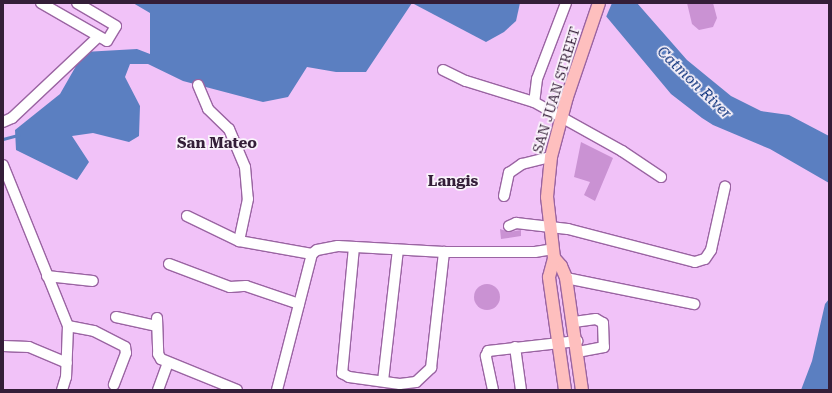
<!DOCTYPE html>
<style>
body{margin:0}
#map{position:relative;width:832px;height:393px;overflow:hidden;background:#f1c2f8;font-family:"Roboto Serif",serif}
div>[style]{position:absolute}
.water>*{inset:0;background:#5b7fc1}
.pier>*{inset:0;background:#f1c2f8}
.stream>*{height:2.5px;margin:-1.25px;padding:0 1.25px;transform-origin:1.25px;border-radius:1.25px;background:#5b7fc1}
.building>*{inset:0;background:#ca92d3}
.round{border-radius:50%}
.roads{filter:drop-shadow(1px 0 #9a64a2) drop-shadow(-1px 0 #9a64a2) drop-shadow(0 1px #9a64a2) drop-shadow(0 -1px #9a64a2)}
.minor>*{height:10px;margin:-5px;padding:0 5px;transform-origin:5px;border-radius:5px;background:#fff}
.major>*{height:12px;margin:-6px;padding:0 6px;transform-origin:6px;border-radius:6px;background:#febfbe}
span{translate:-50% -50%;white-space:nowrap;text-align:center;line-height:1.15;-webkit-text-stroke:3.5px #faf4fb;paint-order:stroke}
.street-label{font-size:14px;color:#341e38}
.water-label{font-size:15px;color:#022977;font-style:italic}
.neighbourhood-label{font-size:15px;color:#341e38;font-weight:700}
.frame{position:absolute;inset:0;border:4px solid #341e38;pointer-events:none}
</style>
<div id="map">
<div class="water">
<div style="clip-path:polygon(133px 3px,412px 3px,366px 72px,336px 72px,307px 67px,288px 97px,263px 102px,183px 81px,148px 64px,130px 64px,125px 77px,140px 106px,139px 136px,129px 142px,93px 133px,72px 136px,89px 162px,77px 180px,16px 150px,15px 130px,60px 94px,84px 52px,137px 49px,150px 54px,150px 13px)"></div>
<div style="clip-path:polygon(412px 3px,520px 3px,516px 21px,504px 32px,486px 42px)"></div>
<div style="clip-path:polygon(595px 3px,637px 3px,687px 60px,731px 96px,761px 111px,789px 115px,829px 136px,829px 183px,770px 149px,713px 125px,702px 118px,671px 94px)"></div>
<div style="clip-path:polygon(829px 299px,829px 390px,801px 390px,812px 361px,825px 304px)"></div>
</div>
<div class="pier">
<div style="clip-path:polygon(593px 3px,612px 3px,606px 17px,593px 4px)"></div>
</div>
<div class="stream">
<div style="left:3px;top:139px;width:16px;rotate:-15deg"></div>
</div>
<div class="building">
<div style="clip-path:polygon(687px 3px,713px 3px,717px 18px,713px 27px,699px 30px,692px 24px)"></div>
<div style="clip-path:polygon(581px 142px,613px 158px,595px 201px,584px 195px,590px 182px,574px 177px)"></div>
<div style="clip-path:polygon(500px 229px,509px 232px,521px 230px,521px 236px,501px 239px)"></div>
<div class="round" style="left:474px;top:284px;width:26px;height:26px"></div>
</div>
<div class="roads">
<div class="minor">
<div style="left:41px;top:3px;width:76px;rotate:29.9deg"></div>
<div style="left:107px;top:41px;width:17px;rotate:-59deg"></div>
<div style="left:116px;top:26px;width:45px;rotate:-149.5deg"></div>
<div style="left:566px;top:3px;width:81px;rotate:110.9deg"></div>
<div style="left:537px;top:79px;width:23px;rotate:97deg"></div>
<div style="left:534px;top:102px;width:101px;rotate:29.1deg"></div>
<div style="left:622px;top:151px;width:47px;rotate:33.7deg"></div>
<div style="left:443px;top:70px;width:25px;rotate:26deg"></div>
<div style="left:466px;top:81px;width:71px;rotate:17.2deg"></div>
<div style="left:198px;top:85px;width:26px;rotate:67deg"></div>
<div style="left:208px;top:109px;width:29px;rotate:44deg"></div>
<div style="left:229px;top:129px;width:41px;rotate:67.2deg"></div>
<div style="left:245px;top:167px;width:32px;rotate:85deg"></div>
<div style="left:248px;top:199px;width:43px;rotate:102.1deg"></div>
<div style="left:3px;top:122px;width:10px;rotate:-24deg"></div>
<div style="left:12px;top:118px;width:118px;rotate:-43.3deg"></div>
<div style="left:3px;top:165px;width:174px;rotate:68deg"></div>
<div style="left:68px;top:326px;width:51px;rotate:92.2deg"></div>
<div style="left:66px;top:377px;width:14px;rotate:107deg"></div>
<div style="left:504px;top:196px;width:24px;rotate:-78deg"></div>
<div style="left:509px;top:173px;width:16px;rotate:-35deg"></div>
<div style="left:522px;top:164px;width:30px;rotate:-14deg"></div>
<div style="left:187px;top:216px;width:58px;rotate:25.7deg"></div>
<div style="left:239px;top:241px;width:74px;rotate:10.1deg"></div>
<div style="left:509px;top:226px;width:8px;rotate:-23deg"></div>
<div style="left:516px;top:223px;width:52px;rotate:6.6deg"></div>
<div style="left:568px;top:229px;width:131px;rotate:14.6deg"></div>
<div style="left:695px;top:262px;width:10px;rotate:-17deg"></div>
<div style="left:705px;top:259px;width:11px;rotate:-56deg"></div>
<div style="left:711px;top:250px;width:65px;rotate:-77.5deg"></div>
<div style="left:354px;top:247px;width:127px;rotate:95.4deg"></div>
<div style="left:342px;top:373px;width:8px;rotate:30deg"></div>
<div style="left:349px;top:377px;width:51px;rotate:7.8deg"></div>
<div style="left:400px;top:384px;width:16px;rotate:-7deg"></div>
<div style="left:416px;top:382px;width:21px;rotate:-43deg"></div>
<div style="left:431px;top:368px;width:117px;rotate:-83.6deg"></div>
<div style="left:169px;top:264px;width:65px;rotate:20.7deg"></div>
<div style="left:230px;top:287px;width:16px;rotate:-4deg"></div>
<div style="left:246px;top:286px;width:56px;rotate:18.8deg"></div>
<div style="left:47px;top:276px;width:46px;rotate:6.2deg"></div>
<div style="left:566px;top:278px;width:131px;rotate:11.5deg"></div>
<div style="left:116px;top:317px;width:42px;rotate:12.4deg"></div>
<div style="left:157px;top:318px;width:36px;rotate:88deg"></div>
<div style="left:158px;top:354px;width:6px;rotate:59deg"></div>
<div style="left:161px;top:359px;width:82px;rotate:22.2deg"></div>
<div style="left:574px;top:322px;width:22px;rotate:-8deg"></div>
<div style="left:596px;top:319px;width:8px;rotate:30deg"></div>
<div style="left:603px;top:323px;width:24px;rotate:88deg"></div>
<div style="left:604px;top:347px;width:26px;rotate:169deg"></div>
<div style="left:68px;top:326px;width:26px;rotate:11deg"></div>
<div style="left:94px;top:331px;width:35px;rotate:27deg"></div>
<div style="left:125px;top:347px;width:6px;rotate:81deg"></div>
<div style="left:126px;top:353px;width:34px;rotate:111deg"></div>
<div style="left:3px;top:346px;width:26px;rotate:2deg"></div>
<div style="left:29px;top:347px;width:41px;rotate:22.8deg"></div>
<div style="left:515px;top:347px;width:43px;rotate:82.1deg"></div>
<div style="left:383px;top:381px;width:132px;rotate:-83.5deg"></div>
<div style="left:158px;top:390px;width:29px;rotate:-70deg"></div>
<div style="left:277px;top:390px;width:140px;rotate:-75.6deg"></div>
<div style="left:312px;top:254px;width:6px;rotate:-39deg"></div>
<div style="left:317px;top:250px;width:21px;rotate:-11deg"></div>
<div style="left:338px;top:246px;width:106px;rotate:3.2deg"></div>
<div style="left:444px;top:252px;width:91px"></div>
<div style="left:535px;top:252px;width:18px;rotate:-9deg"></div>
<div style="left:493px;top:390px;width:35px;rotate:-102deg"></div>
<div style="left:486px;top:356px;width:5px;rotate:-68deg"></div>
<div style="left:488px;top:351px;width:90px;rotate:-6.4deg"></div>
</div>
<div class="major">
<div style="left:554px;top:258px;width:11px;rotate:49deg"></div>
<div style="left:561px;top:266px;width:13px;rotate:67deg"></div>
<div style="left:566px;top:278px;width:113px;rotate:81.9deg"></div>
<div style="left:565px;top:390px;width:114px;rotate:-98.1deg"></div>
<div style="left:549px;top:277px;width:20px;rotate:-75deg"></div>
<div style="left:554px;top:258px;width:61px;rotate:-96.5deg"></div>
<div style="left:547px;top:197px;width:40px;rotate:-84.3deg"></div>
<div style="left:551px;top:157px;width:62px;rotate:-75.1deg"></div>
<div style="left:567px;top:97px;width:99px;rotate:-71.2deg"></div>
</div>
</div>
<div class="street-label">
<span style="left:556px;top:90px;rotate:-73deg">SAN JUAN STREET</span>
</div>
<div class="water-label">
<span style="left:694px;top:83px;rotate:44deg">Catmon River</span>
</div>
<div class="neighbourhood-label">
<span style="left:217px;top:144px">San Mateo</span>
<span style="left:453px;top:182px">Langis</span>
</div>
<div class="frame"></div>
</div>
